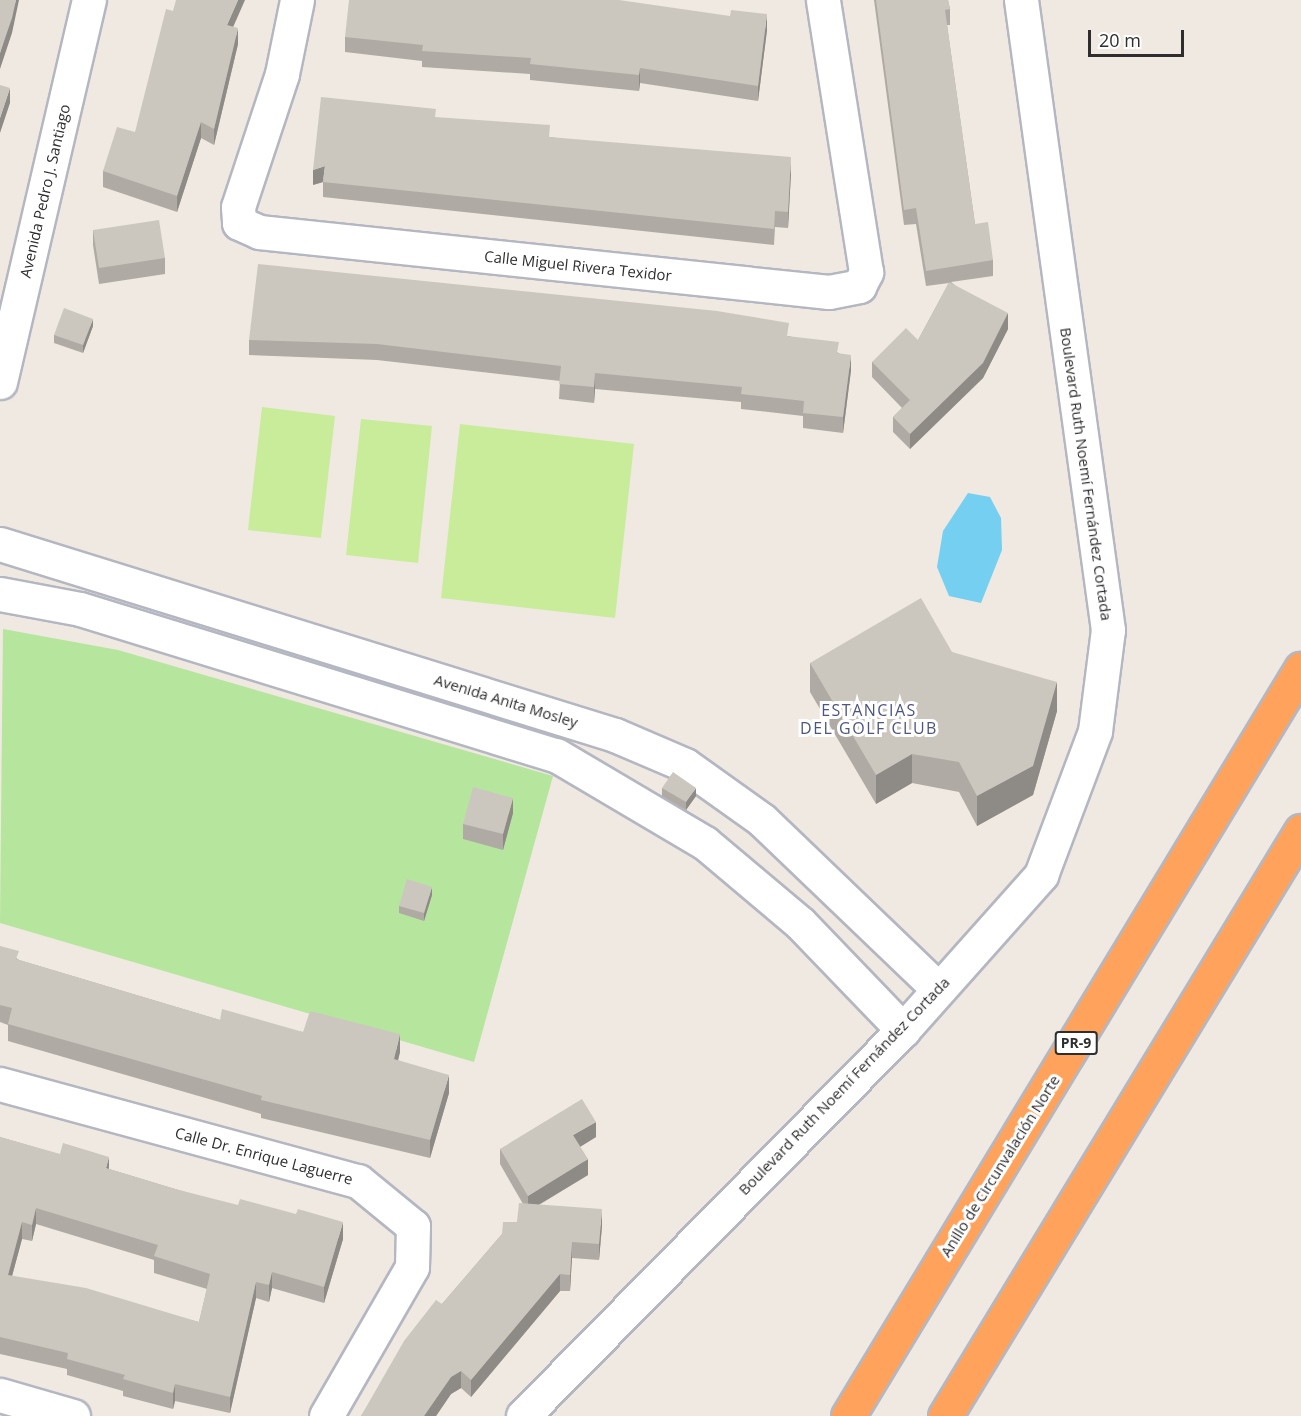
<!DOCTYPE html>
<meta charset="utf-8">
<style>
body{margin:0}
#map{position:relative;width:1301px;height:1416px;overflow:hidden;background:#efe9e1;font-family:"Open Sans",sans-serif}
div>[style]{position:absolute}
.green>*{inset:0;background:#b6e59e}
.pitch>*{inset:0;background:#c9ec9a}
.water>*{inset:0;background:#75cff0}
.roads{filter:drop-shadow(2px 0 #b4b7c1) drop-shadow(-2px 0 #b4b7c1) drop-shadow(0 2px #b4b7c1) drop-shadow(0 -2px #b4b7c1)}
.minor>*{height:33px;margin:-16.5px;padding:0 16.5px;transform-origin:16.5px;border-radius:16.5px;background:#fff}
.highway>*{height:33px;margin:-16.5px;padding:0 16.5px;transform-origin:16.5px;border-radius:16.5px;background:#ffa35c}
.wall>*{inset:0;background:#afaba4}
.shaded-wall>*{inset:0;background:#8e8b86}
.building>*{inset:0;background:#cbc7bf}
span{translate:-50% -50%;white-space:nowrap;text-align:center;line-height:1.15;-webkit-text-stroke:6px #fff;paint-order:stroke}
.shield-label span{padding:2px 4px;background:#fff;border:2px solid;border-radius:4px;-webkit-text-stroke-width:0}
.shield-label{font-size:14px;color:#2e2e2e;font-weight:700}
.street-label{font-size:15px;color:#2e2e2e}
.neighbourhood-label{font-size:16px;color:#4d5680;letter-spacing:1.5px}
.scale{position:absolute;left:1088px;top:30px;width:96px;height:27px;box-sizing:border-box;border:3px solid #2e2e2e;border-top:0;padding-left:8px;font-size:18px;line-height:21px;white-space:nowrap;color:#2e2e2e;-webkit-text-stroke:4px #fff;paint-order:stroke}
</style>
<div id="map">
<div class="green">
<div style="clip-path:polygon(3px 629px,118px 650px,553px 776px,474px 1062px,0 923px)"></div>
</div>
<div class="pitch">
<div style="clip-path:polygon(262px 407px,335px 416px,321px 538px,248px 530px)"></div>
<div style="clip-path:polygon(361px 419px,432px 426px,418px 563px,346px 555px)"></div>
<div style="clip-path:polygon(460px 424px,634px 444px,615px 618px,441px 598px)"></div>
</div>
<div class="water">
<div style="clip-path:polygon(968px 493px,990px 497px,1001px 518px,1002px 550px,981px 603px,949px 596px,937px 567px,943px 531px)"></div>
</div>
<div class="roads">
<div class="minor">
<div style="left:297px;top:0;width:76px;rotate:101.5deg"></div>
<div style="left:282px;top:74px;width:140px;rotate:108.3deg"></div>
<div style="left:238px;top:207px;width:16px;rotate:86deg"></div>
<div style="left:239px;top:223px;width:22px;rotate:24deg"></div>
<div style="left:259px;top:232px;width:573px;rotate:6.01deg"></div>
<div style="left:829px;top:292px;width:31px;rotate:-11deg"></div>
<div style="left:859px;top:286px;width:16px;rotate:-63deg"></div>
<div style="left:866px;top:272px;width:275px;rotate:-99deg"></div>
<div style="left:0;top:382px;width:392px;rotate:-76.9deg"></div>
<div style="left:0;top:544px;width:644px;rotate:17.25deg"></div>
<div style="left:615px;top:735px;width:76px;rotate:23.2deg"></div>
<div style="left:685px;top:765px;width:95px;rotate:35.5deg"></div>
<div style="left:762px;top:820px;width:244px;rotate:43.8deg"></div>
<div style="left:0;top:594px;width:81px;rotate:10.6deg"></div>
<div style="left:80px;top:609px;width:498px;rotate:17.1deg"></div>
<div style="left:556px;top:755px;width:173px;rotate:30.6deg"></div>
<div style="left:705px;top:843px;width:124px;rotate:40.1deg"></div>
<div style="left:800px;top:923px;width:149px;rotate:46.1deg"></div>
<div style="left:0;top:1084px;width:371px;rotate:15.2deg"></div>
<div style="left:358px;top:1181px;width:71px;rotate:39.3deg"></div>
<div style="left:413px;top:1226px;width:41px;rotate:91.4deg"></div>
<div style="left:412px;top:1267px;width:172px;rotate:120deg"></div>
<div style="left:0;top:1395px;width:76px;rotate:16deg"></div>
<div style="left:523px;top:1416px;width:542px;rotate:-45.45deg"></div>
<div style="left:903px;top:1030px;width:208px;rotate:-48.3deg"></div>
<div style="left:1041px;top:875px;width:154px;rotate:-69.4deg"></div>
<div style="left:1095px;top:731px;width:102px;rotate:-82.7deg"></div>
<div style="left:1108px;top:630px;width:636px;rotate:-97.86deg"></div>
</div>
<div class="highway">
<div style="left:848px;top:1416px;width:874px;rotate:-58.77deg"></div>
<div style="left:945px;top:1416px;width:685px;rotate:-58.68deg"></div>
</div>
</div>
<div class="wall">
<div style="clip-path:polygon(874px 0,948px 0,950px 9px,950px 25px,947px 25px,975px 224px,993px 260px,993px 276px,951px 282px,1008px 329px,983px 378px,910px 449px,893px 432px,893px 417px,902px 408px,872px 377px,872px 362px,918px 340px,949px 283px,926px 286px,916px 224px,904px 225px)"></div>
<div style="clip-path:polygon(233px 27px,238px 44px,214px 145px,201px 138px,177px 212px,103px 187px,103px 171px,135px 132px)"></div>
<div style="clip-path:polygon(767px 30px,758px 101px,640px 83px,639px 91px,530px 80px,530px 74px,422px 67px,422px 61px,345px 52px,345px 37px)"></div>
<div style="clip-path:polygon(436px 118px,550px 137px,791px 173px,788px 228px,775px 227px,774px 245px,323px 197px,323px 182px,313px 185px)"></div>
<div style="clip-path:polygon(93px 230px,165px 258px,165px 274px,99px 284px,93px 245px)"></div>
<div style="clip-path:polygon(93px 326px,83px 353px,54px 343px,54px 335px)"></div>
<div style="clip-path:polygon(789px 336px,839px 353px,851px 370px,843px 433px,803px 428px,803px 416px,741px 409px,741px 402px,595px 389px,594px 403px,559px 399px,560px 381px,377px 360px,249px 355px,249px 340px)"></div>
<div style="clip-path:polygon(952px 652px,1057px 711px,1033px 795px,977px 826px,959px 792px,912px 783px,876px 804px,810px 692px,810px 663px)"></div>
<div style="clip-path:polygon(662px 788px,696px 796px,686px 810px,662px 796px)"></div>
<div style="clip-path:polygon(513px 813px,503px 850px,463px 839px,463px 824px)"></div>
<div style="clip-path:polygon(432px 895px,424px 921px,399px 913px,399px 906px)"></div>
<div style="clip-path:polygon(0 946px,19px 960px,220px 1020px,303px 1032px,400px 1052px,398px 1060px,449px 1093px,430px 1158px,261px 1118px,261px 1114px,8px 1041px,8px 1025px,0 1022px)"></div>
<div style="clip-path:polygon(evenodd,0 1137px,109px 1169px,175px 1189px,343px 1239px,324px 1303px,272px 1288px,269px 1302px,256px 1298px,230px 1413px,175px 1401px,173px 1409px,123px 1396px,123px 1391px,67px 1375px,67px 1369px,0 1354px,0 1137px,36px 1224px,154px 1260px,154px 1273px,207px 1289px,199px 1322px,12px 1276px,22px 1239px,32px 1241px,36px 1224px)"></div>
<div style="clip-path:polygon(596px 1137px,580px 1147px,588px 1175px,539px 1205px,602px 1226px,599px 1260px,572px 1258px,570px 1291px,560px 1291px,471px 1397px,461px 1388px,451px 1394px,436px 1416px,361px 1416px,442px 1304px,502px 1234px,517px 1222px,523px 1204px,500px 1164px,500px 1149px)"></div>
</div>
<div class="shaded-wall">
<div style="clip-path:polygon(16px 0,19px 0,12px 33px,0 69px,0 53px)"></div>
<div style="clip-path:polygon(238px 0,245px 0,227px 41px,227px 25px)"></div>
<div style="clip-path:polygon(767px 14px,767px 30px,758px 101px,758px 86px)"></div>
<div style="clip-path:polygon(238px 28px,238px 44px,214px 145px,214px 129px)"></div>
<div style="clip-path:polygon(640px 68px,640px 83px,639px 91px,639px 75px)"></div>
<div style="clip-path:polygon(10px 88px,10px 103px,0 133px,0 118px)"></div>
<div style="clip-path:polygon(201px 122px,201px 138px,177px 212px,177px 196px)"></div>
<div style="clip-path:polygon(791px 157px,791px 173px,788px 228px,788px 212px)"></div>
<div style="clip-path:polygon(325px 166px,323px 182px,313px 185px,313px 170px)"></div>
<div style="clip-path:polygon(1008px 313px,1008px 329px,983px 378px,910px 449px,910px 434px)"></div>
<div style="clip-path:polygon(93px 319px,93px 326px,83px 353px,83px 345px)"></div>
<div style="clip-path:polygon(851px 355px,851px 370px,843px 433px,843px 417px)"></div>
<div style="clip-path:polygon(595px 373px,595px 389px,594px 403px,594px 387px)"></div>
<div style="clip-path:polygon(1057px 682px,1057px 711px,1033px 795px,977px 826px,977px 796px)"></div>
<div style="clip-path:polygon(912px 754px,912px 783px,876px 804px,876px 775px)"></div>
<div style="clip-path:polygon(696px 788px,696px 796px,686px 810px,686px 802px)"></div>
<div style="clip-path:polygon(513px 798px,513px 813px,503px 850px,503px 834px)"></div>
<div style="clip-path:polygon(432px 887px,432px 895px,424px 921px,424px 913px)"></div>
<div style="clip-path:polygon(400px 1034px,400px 1052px,394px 1076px,394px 1059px)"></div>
<div style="clip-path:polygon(449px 1075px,449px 1093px,430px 1158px,430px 1140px)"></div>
<div style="clip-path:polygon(596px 1122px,596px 1137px,573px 1151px,573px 1135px)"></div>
<div style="clip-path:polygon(109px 1157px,109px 1174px,106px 1168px)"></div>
<div style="clip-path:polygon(588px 1159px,588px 1175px,528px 1211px,528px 1196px)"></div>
<div style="clip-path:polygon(36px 1208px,36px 1224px,32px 1241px,32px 1225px)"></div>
<div style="clip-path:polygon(602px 1209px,602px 1226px,599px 1260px,599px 1244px)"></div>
<div style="clip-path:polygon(22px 1222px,22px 1239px,8px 1291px,8px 1275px)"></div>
<div style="clip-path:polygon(343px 1222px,343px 1239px,324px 1303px,324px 1287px)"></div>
<div style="clip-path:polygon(572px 1242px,572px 1258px,570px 1291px,570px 1275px)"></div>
<div style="clip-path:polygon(272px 1272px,272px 1288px,269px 1302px,269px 1285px)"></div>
<div style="clip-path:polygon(560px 1274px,560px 1291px,471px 1397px,471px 1380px)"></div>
<div style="clip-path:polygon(256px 1282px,256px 1298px,230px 1413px,230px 1397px)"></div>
<div style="clip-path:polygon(461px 1371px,461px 1388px,451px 1394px,436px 1416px,424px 1416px,451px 1377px)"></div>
<div style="clip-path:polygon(175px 1384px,175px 1401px,173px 1409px,173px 1393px)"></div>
</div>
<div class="building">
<div style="clip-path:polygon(0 0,16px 0,12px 18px,0 53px)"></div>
<div style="clip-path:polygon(176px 0,238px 0,227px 25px,238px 28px,214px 129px,201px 122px,177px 196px,103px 171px,117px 127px,135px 132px,166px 9px,173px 11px)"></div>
<div style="clip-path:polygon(349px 0,619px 0,730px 16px,731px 10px,767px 14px,758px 86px,640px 68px,639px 75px,530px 64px,531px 58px,422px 51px,423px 45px,345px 37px)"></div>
<div style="clip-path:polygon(876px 0,948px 0,950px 9px,945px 10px,975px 224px,988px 222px,993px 260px,926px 271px,916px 208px,904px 210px)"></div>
<div style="clip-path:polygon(0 85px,10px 88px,0 118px)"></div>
<div style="clip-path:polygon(321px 97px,436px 109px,435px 117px,550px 125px,549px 137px,791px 157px,788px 212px,775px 211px,774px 229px,323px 182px,325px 166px,313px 170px)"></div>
<div style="clip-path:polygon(159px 220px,165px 258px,99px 268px,93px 230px)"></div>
<div style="clip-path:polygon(258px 264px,717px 311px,789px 323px,787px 336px,839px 342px,837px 353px,851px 355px,843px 417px,803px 413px,804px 401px,741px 394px,742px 387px,595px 373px,594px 387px,559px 384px,561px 366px,377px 344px,249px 340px)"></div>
<div style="clip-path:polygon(949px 282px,1008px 313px,983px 363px,910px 434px,893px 417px,910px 400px,872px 362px,906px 328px,918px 340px)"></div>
<div style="clip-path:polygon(64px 308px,93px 319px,83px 345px,54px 335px)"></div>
<div style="clip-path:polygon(921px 598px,952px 652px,1057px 682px,1033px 766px,977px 796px,959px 762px,912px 754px,876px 775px,810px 663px)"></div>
<div style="clip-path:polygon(673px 772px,696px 788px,686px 802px,662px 788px)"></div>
<div style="clip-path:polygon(473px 787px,513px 798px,503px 834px,463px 824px)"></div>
<div style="clip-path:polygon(407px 879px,432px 887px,424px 913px,399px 906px)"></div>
<div style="clip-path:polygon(0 946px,19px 951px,16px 959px,220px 1020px,222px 1009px,303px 1032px,310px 1011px,400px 1034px,394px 1059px,449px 1075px,430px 1140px,261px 1100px,262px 1096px,8px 1024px,12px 1008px,0 1005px)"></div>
<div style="clip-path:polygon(582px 1099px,596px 1122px,573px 1135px,588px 1159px,528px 1196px,500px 1149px)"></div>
<div style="clip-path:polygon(evenodd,0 1137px,60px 1154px,63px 1143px,109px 1157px,106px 1168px,175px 1189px,238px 1205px,240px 1199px,296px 1214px,298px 1209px,343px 1222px,324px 1287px,272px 1272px,269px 1285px,256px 1282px,230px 1397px,175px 1384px,173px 1393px,123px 1379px,125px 1375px,67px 1359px,68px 1353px,0 1337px,0 1137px,36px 1208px,158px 1245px,154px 1256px,210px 1274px,199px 1322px,86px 1288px,8px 1275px,22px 1222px,32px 1225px,36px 1208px)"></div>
<div style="clip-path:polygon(519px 1203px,602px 1209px,599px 1244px,572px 1242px,570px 1275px,560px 1274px,471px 1380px,461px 1371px,451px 1377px,424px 1416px,361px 1416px,404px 1341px,436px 1300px,442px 1304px,502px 1234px,503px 1222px,517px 1222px)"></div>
</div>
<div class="shield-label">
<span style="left:1076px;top:1043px">PR-9</span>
</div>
<div class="street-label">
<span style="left:45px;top:191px;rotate:-77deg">Avenida Pedro J. Santiago</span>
<span style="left:578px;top:266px;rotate:6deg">Calle Miguel Rivera Texidor</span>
<span style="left:1086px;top:474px;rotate:82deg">Boulevard Ruth Noemí Fernández Cortada</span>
<span style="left:506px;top:701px;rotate:17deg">Avenida Anita Mosley</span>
<span style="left:844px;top:1086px;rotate:-46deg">Boulevard Ruth Noemí Fernández Cortada</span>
<span style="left:264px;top:1156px;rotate:15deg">Calle Dr. Enrique Laguerre</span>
<span style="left:1000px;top:1166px;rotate:-58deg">Anillo de Circunvalación Norte</span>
</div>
<div class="neighbourhood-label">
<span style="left:869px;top:719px">ESTANCIAS<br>DEL GOLF CLUB</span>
</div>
<div class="scale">20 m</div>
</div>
